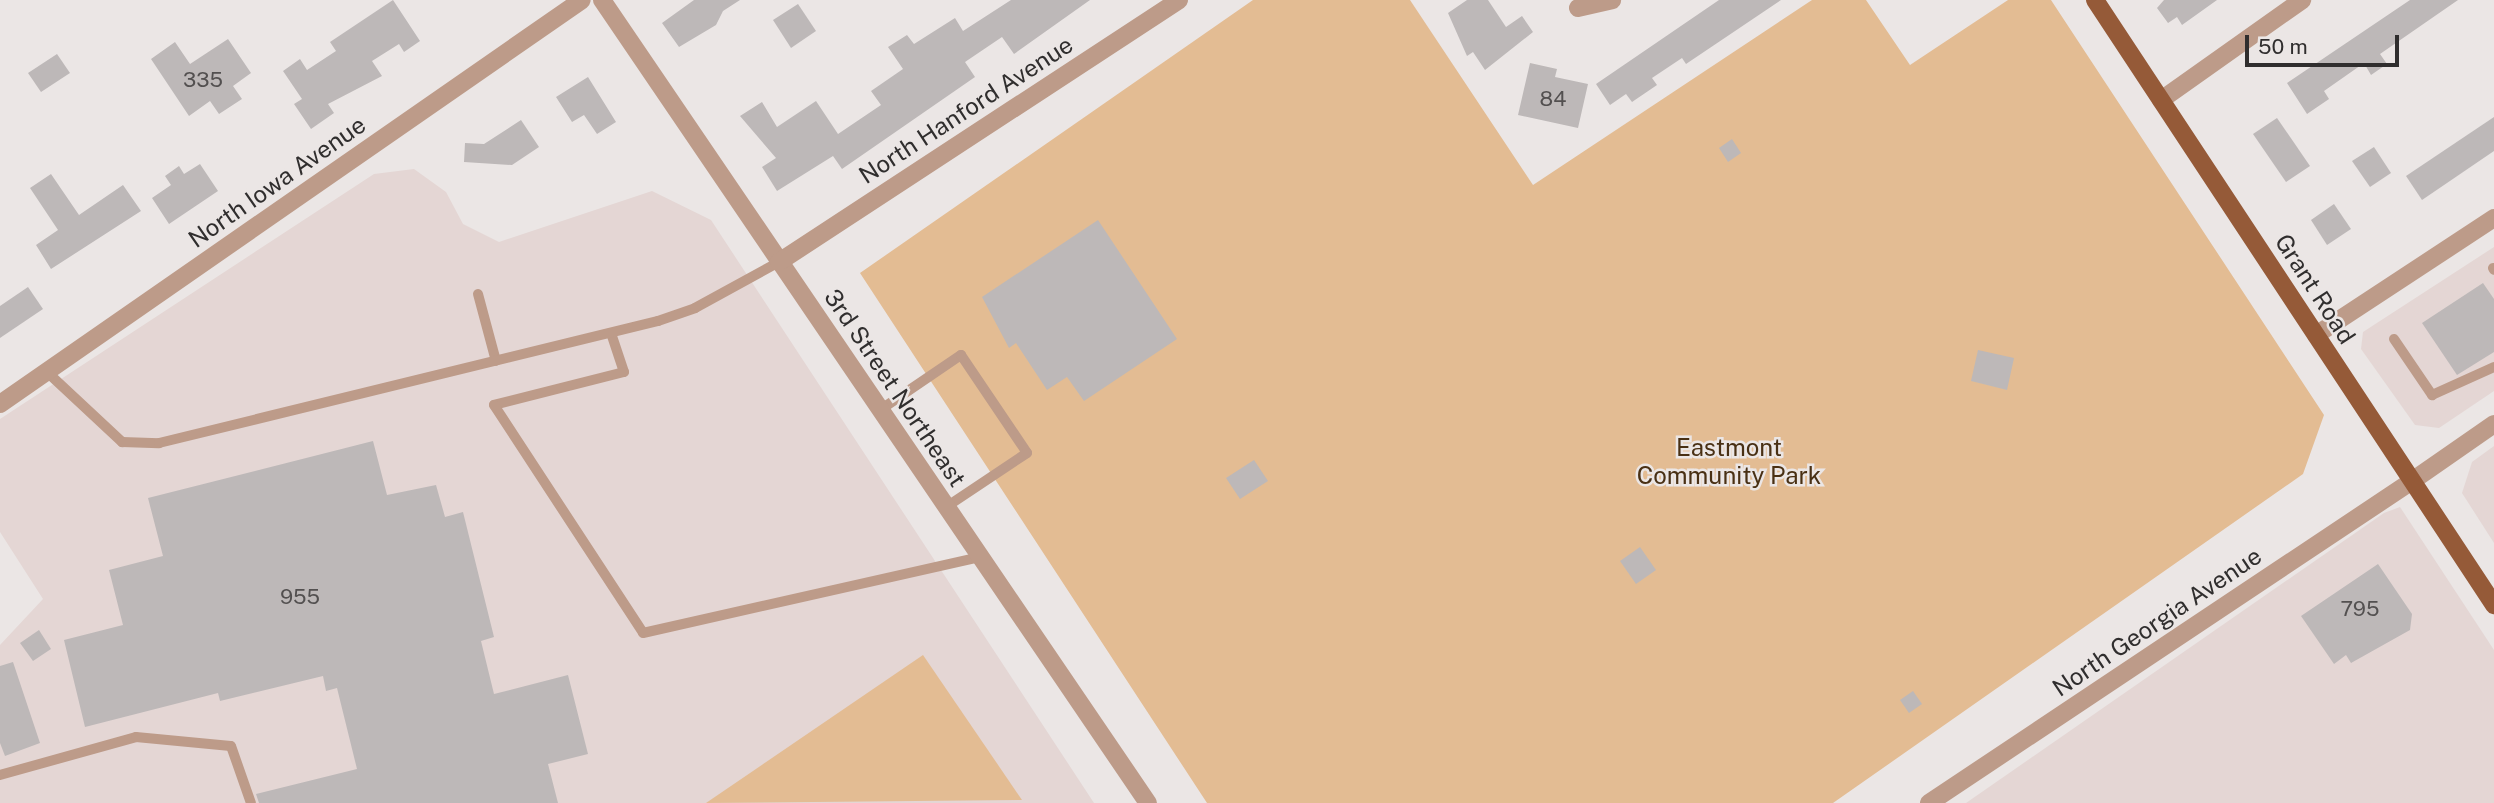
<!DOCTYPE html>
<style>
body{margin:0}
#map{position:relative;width:2494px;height:803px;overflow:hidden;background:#ebe6e5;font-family:"Public Sans",sans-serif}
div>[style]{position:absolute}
.built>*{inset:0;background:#e4d6d4}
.green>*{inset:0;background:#e3bc93}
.building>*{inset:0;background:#bdb8b8}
.service>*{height:10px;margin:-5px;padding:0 5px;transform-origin:5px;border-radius:5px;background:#bd9b89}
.minor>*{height:18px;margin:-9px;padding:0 9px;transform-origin:9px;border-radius:9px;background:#bd9b89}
.tertiary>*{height:18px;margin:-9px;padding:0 9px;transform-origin:9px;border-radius:9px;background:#bd9b89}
.primary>*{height:18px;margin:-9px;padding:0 9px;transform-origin:9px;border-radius:9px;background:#955a38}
span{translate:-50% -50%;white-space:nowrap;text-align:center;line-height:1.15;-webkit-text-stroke:5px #ebe6e5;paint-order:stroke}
.number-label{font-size:21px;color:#535050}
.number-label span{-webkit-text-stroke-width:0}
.street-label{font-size:24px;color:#302e2e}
.park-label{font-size:24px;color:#493014}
.scale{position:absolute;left:2245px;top:35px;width:154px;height:32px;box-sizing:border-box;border:4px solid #302e2e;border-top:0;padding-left:9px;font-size:21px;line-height:24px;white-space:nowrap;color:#302e2e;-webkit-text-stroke:5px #ebe6e5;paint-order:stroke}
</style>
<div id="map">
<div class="built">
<div style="clip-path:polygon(414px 169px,446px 192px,463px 224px,499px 242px,652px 191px,711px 220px,1094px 803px,0 803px,0 645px,43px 599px,0 532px,0 419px,374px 174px)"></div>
<div style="clip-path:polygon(2494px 247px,2494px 391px,2439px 428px,2415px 425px,2361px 349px,2363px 332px)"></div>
<div style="clip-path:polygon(2494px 446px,2494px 543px,2462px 493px,2472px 462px)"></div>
<div style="clip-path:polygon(2400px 507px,2494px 650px,2494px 803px,1966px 803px,2384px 513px)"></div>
</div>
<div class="green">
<div style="clip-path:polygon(1253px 0,1410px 0,1533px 185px,1812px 0,1866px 0,1910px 65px,2008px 0,2051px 0,2324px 415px,2303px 474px,1833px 803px,1207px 803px,860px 273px)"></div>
<div style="clip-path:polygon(923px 655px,1022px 800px,706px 803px)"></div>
</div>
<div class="building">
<div style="clip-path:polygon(393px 0,420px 41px,404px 52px,399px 44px,372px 61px,382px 76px,328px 104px,334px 113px,311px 129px,294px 104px,302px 99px,283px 71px,300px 59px,307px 70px,336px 51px,330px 42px)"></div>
<div style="clip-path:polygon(694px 0,740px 0,723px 11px,716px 25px,679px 47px,662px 23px)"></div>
<div style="clip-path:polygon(1011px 0,1090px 0,1014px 54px,1002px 37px,965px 62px,975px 77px,842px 169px,833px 156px,777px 191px,762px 167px,776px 158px,740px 116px,762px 102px,777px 127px,816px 101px,838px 134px,881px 105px,871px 91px,903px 69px,888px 47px,907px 35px,914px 44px,955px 18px,963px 31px)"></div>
<div style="clip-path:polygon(1467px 0,1488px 0,1506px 27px,1522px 16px,1533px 32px,1485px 70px,1473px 52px,1467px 56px,1448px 13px)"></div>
<div style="clip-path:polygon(1719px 0,1781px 0,1686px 64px,1682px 58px,1652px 78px,1657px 85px,1632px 102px,1626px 94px,1610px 105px,1596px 84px)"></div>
<div style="clip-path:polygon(2164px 0,2217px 0,2182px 25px,2177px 17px,2168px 23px,2157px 8px)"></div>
<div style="clip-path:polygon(2410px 0,2458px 0,2380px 54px,2387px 64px,2371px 75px,2364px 63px,2324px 91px,2329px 99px,2307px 114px,2287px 83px)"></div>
<div style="clip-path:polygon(798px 4px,816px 31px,791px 48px,773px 20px)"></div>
<div style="clip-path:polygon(228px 39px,251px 73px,233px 86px,242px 99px,219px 114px,210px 101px,189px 116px,151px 59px,175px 42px,190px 64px)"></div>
<div style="clip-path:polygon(57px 54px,70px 73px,41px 92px,28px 73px)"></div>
<div style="clip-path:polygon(1530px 63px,1557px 69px,1555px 77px,1588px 84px,1578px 128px,1518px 115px)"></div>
<div style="clip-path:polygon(588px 77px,616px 122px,597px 134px,584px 115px,572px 122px,556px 97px)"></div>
<div style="clip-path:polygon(2494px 117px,2494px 151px,2422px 200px,2406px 176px)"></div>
<div style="clip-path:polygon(2277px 118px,2310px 166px,2286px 182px,2253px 134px)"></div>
<div style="clip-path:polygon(521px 120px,539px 147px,512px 165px,464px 162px,465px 143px,484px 144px)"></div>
<div style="clip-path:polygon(1732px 139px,1741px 153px,1728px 162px,1719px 148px)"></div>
<div style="clip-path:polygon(2374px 147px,2391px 173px,2370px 187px,2352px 161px)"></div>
<div style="clip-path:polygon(200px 164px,218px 191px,169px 224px,152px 198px,171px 185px,165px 176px,179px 166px,184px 174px)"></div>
<div style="clip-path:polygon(51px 174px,79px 215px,123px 185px,141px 211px,51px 269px,36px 245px,58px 230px,30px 188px)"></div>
<div style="clip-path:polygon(2334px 204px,2351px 229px,2327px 245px,2311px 220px)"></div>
<div style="clip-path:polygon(1098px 220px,1177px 339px,1084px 401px,1067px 377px,1047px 390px,1016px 343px,1009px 348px,982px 297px)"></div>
<div style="clip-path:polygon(2483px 283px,2494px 299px,2494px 352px,2457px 375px,2422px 323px)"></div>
<div style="clip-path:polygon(28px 287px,43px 309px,0 338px,0 306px)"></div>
<div style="clip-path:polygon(1978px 350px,2014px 358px,2007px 390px,1971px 381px)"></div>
<div style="clip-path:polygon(373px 441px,387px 495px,436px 485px,445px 517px,463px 512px,494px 637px,481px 641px,494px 694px,568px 675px,588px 754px,548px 764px,558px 803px,259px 803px,256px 794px,357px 769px,337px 688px,326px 691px,323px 676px,220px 701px,218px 693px,85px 727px,64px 640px,123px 625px,109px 570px,163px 556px,148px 498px)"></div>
<div style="clip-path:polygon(1254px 460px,1268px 481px,1240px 499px,1226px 478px)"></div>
<div style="clip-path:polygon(1640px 547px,1656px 570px,1636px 584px,1620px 561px)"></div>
<div style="clip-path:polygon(2378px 564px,2412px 614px,2410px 630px,2351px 663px,2346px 655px,2334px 664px,2301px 616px)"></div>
<div style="clip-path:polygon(39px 630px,51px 649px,33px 661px,20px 643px)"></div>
<div style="clip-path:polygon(13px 662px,40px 743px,5px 756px,0 743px,0 666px)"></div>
<div style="clip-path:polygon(1913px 691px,1922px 704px,1909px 713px,1900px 700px)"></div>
</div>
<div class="service">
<div style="left:2493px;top:268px;width:2px;rotate:63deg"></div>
<div style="left:478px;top:294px;width:69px;rotate:75deg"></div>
<div style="left:611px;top:333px;width:41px;rotate:71.6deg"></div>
<div style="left:624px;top:372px;width:134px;rotate:165.8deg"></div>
<div style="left:494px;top:405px;width:272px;rotate:56.8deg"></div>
<div style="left:643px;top:633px;width:345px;rotate:-12.7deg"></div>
<div style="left:2394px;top:339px;width:68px;rotate:55.8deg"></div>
<div style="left:2432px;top:395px;width:68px;rotate:-24.3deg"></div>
<div style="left:47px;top:372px;width:103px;rotate:43deg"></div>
<div style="left:122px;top:442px;width:37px;rotate:2deg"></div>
<div style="left:159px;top:443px;width:514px;rotate:-13.74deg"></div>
<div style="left:658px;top:321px;width:39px;rotate:-19deg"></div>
<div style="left:695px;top:308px;width:96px;rotate:-28.7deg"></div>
<div style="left:880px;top:410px;width:98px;rotate:-34.2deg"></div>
<div style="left:961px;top:355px;width:118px;rotate:56deg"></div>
<div style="left:1027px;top:453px;width:97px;rotate:146.3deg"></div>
<div style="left:0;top:775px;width:141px;rotate:-15.6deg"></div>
<div style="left:136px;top:737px;width:95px;rotate:5.4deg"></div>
<div style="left:231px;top:746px;width:60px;rotate:70.7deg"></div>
</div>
<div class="minor">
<div style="left:1578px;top:8px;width:35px;rotate:-13deg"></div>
<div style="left:2161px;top:100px;width:173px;rotate:-35.3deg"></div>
<div style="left:2316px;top:335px;width:213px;rotate:-33.3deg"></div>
<div style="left:0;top:404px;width:708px;rotate:-34.77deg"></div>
<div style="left:2412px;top:481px;width:100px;rotate:-34.8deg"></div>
</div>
<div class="tertiary">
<div style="left:602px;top:0;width:971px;rotate:55.79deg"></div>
<div style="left:779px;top:262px;width:478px;rotate:-33.2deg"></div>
<div style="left:1929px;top:803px;width:580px;rotate:-33.69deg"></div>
</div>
<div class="primary">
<div style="left:2095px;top:0;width:725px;rotate:56.59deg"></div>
</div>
<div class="number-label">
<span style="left:203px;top:80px">335</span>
<span style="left:1553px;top:99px">84</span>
<span style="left:300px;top:597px">955</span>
<span style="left:2360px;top:609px">795</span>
</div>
<div class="street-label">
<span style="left:966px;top:110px;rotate:-33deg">North Hanford Avenue</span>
<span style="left:277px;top:182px;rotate:-35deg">North Iowa Avenue</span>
<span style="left:2315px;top:289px;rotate:57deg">Grant Road</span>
<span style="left:895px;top:388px;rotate:56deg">3rd Street Northeast</span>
<span style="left:2157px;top:622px;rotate:-34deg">North Georgia Avenue</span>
</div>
<div class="park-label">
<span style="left:1729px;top:462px">Eastmont<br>Community Park</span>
</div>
<div class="scale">50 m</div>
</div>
